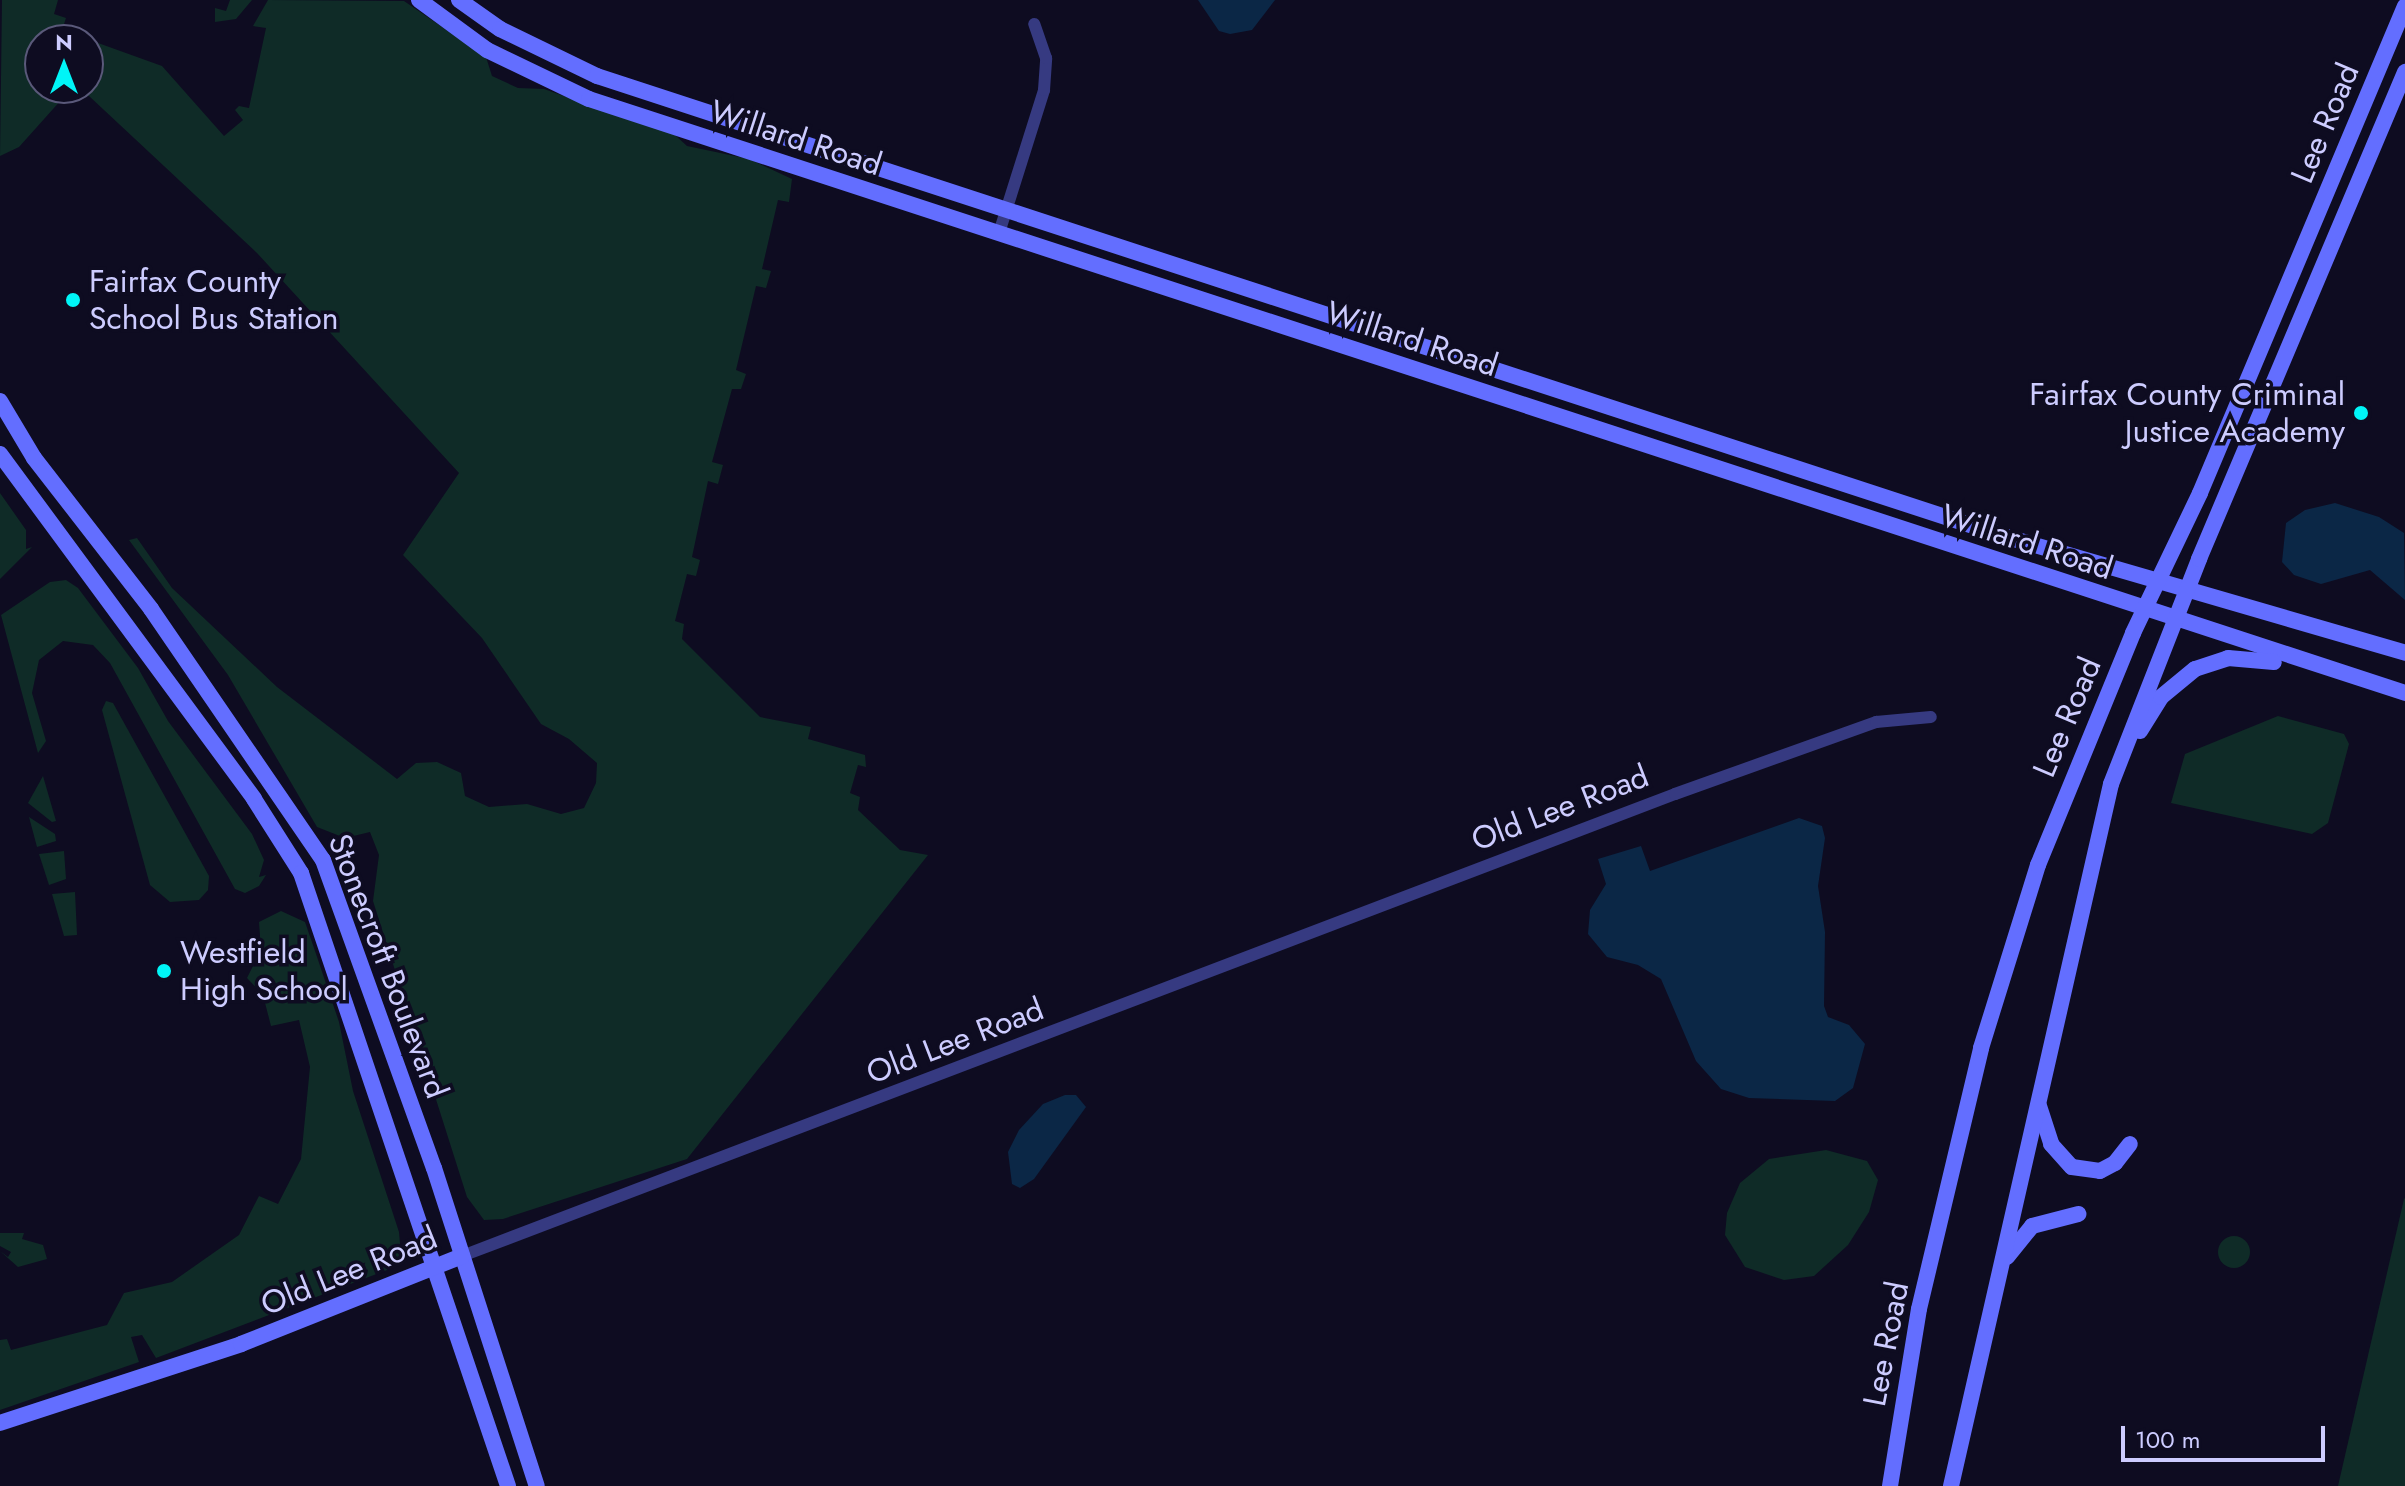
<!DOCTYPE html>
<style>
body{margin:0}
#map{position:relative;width:2405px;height:1486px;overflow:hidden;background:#0e0c21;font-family:Jost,sans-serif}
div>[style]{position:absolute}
.green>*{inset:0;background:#0f2b27}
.round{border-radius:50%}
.water>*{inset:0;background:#0b2746}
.street>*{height:12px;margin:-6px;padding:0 6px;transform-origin:6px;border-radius:6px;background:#363a81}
.secondary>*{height:16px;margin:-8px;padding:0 8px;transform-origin:8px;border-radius:8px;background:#636eff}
.dots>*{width:22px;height:22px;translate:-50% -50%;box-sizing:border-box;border:4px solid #0e0c21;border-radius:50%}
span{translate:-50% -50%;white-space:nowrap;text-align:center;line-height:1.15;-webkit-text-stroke:7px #0e0c21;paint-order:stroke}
.street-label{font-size:32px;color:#cdccff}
.poi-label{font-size:32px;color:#cdccff}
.left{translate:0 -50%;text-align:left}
.right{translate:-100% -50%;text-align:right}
.north{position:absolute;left:24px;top:24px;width:80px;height:80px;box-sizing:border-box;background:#0e0c21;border:2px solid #5a597a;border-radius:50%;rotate:0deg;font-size:22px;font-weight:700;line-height:32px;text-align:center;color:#cdccff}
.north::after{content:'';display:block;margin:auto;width:28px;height:36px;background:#00f5f7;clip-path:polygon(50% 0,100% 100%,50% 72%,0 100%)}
.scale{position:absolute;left:2121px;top:1426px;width:204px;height:36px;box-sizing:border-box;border:4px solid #cdccff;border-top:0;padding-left:10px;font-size:24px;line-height:28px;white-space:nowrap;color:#cdccff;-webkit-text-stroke:6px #0e0c21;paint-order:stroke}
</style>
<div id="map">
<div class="green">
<div style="clip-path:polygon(evenodd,2px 0,58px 0,54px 14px,66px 18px,62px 30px,162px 66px,224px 136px,243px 120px,235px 110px,239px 106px,249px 108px,266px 28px,253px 26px,268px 0,404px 1px,486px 57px,492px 76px,518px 88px,544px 89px,675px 135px,687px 146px,749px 159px,792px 179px,789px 202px,778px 200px,762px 269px,771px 271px,766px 288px,756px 286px,736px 370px,746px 374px,741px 389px,732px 389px,712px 462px,723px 465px,718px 484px,708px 481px,692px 557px,700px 560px,696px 576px,687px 574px,675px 621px,684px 624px,682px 639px,760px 717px,811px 727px,808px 739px,865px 755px,866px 767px,858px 765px,850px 793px,860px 797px,858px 810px,900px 850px,928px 855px,687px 1159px,503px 1219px,484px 1220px,467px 1197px,373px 901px,379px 855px,370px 832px,345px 838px,317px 827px,228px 675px,129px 540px,137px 538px,172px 588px,277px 687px,397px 779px,416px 763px,437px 762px,461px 773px,465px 796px,489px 807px,527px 804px,561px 814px,584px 808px,596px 783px,597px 763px,569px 739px,541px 724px,482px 638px,403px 555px,459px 473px,257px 253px,89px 96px,62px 99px,19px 147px,0 156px,2px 0,40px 40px,88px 40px,88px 88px,40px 88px,40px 40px)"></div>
<div style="clip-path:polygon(230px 0,252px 0,236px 19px,215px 22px,215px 8px,226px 11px)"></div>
<div style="clip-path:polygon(0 493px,26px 530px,26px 549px,32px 547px,0 579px)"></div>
<div style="clip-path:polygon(66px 580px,78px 588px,138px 668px,168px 721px,252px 834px,264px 860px,259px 877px,266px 875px,259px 886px,245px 893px,235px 889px,110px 663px,93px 645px,63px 641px,39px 660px,32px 693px,46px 741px,38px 753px,1px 615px,50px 582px)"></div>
<div style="clip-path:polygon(106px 701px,113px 703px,209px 876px,208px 890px,199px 900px,170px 902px,150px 885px,102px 710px)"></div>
<div style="clip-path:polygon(2278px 716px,2344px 734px,2349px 744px,2328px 823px,2312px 834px,2171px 803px,2185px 754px)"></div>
<div style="clip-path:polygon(43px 776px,56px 821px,52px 822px,28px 803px)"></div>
<div style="clip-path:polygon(29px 817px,55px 834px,56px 841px,37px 847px)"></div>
<div style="clip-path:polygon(64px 851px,66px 879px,49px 885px,39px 854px)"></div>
<div style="clip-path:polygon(75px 892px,77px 935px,64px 936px,52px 894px)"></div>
<div style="clip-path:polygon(281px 911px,305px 922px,314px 948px,339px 1022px,353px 1091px,399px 1232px,401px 1255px,387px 1270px,156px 1358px,142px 1335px,131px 1337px,139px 1362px,0 1410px,0 1340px,7px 1339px,11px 1350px,107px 1325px,124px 1293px,172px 1282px,239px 1235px,259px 1196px,278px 1204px,301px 1159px,310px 1067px,299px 1020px,271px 1026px,263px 995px,247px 978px,261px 950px,259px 922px)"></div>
<div style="clip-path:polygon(1826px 1150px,1867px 1161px,1878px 1180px,1869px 1212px,1848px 1245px,1814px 1276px,1784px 1280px,1745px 1267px,1725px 1235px,1727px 1213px,1740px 1183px,1769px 1159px)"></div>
<div style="clip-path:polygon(2405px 1198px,2405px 1486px,2338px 1486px,2404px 1199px)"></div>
<div style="clip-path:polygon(0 1233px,24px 1233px,22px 1239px,43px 1245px,47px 1259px,18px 1267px,0 1251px,8px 1257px,11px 1252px,0 1246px)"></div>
<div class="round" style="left:2218px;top:1236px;width:32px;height:32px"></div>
</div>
<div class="water">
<div style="clip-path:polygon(1198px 0,1275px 0,1252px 30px,1230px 34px,1219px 31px)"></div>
<div style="clip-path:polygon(2335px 503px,2379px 517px,2404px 533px,2405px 600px,2370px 570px,2321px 584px,2294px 575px,2282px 562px,2286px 523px,2305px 510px)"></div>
<div style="clip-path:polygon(1799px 818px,1822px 826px,1825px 838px,1818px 886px,1825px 932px,1824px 1006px,1828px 1017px,1849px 1025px,1865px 1044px,1853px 1088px,1835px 1101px,1749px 1098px,1721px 1089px,1696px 1061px,1661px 979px,1638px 965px,1607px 957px,1588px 934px,1590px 910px,1606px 884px,1598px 859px,1641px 846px,1650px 871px)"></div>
<div style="clip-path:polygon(1065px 1095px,1076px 1095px,1086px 1107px,1034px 1179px,1020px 1188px,1012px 1184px,1008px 1152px,1019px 1130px,1043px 1104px)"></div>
</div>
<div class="street">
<div style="left:999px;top:233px;width:150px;rotate:-72.5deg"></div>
<div style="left:1044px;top:90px;width:32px;rotate:-86deg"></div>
<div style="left:1046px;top:58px;width:36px;rotate:-109deg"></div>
<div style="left:462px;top:1256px;width:1298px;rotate:-20.85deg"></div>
<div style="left:1675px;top:794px;width:214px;rotate:-19.7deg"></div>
<div style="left:1876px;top:722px;width:55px;rotate:-5.2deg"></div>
</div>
<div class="secondary">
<div style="left:419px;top:0;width:84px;rotate:36.3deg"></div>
<div style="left:487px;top:50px;width:113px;rotate:25.7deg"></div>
<div style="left:589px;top:99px;width:1911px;rotate:18.11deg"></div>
<div style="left:459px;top:0;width:50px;rotate:35.3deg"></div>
<div style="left:500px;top:29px;width:108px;rotate:25.9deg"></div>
<div style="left:597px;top:76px;width:1483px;rotate:18.11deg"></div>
<div style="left:2007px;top:537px;width:415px;rotate:16.2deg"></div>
<div style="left:0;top:401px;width:66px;rotate:59.2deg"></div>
<div style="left:34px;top:458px;width:191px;rotate:52.2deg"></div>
<div style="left:151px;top:609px;width:304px;rotate:55.6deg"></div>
<div style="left:323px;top:860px;width:327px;rotate:70.2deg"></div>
<div style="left:434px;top:1168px;width:334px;rotate:72.1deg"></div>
<div style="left:0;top:454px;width:428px;rotate:53.6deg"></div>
<div style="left:254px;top:799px;width:88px;rotate:57.6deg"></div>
<div style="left:301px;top:873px;width:647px;rotate:71.34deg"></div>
<div style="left:2140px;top:731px;width:40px;rotate:-58deg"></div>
<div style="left:2161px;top:697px;width:44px;rotate:-39.5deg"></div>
<div style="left:2195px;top:669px;width:35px;rotate:-18deg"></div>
<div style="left:2228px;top:658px;width:46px;rotate:5deg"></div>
<div style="left:2039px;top:1106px;width:40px;rotate:72deg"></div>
<div style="left:2051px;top:1144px;width:31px;rotate:48deg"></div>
<div style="left:2072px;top:1167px;width:28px;rotate:8deg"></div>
<div style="left:2100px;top:1171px;width:17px;rotate:-28deg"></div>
<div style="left:2115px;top:1163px;width:24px;rotate:-52deg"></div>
<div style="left:2007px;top:1257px;width:40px;rotate:-51deg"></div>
<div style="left:2032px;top:1226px;width:48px;rotate:-14.6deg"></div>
<div style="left:0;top:1423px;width:254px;rotate:-18.1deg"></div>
<div style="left:241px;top:1344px;width:238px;rotate:-21.7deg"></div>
<div style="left:1890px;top:1486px;width:179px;rotate:-80.7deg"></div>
<div style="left:1919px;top:1309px;width:268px;rotate:-76.6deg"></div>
<div style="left:1981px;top:1048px;width:192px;rotate:-72.7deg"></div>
<div style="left:2038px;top:865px;width:251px;rotate:-67.7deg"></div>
<div style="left:2133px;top:633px;width:155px;rotate:-64.4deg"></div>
<div style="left:2200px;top:493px;width:528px;rotate:-67.17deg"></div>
<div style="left:1951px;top:1486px;width:720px;rotate:-77.16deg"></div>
<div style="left:2111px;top:784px;width:242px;rotate:-68.6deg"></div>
<div style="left:2199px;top:559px;width:529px;rotate:-67.07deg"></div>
</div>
<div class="dots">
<div style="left:73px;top:300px;background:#00f5f7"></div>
<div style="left:2361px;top:413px;background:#00f5f7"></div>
<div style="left:164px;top:971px;background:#00f5f7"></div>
</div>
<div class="street-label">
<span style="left:2325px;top:123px;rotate:-67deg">Lee Road</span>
<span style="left:796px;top:138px;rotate:18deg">Willard Road</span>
<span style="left:1412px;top:339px;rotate:18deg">Willard Road</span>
<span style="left:2027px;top:542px;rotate:18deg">Willard Road</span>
<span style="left:2067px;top:717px;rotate:-67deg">Lee Road</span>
<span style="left:1560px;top:808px;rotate:-21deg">Old Lee Road</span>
<span style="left:388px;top:966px;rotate:69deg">Stonecroft Boulevard</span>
<span style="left:955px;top:1041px;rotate:-21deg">Old Lee Road</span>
<span style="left:349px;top:1271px;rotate:-22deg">Old Lee Road</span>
<span style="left:1886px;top:1344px;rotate:-79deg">Lee Road</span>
</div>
<div class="poi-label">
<span class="left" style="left:89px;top:300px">Fairfax County<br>School Bus Station</span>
<span class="right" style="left:2345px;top:413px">Fairfax County Criminal<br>Justice Academy</span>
<span class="left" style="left:180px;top:971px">Westfield<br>High School</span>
</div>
<div class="north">N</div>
<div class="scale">100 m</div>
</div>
